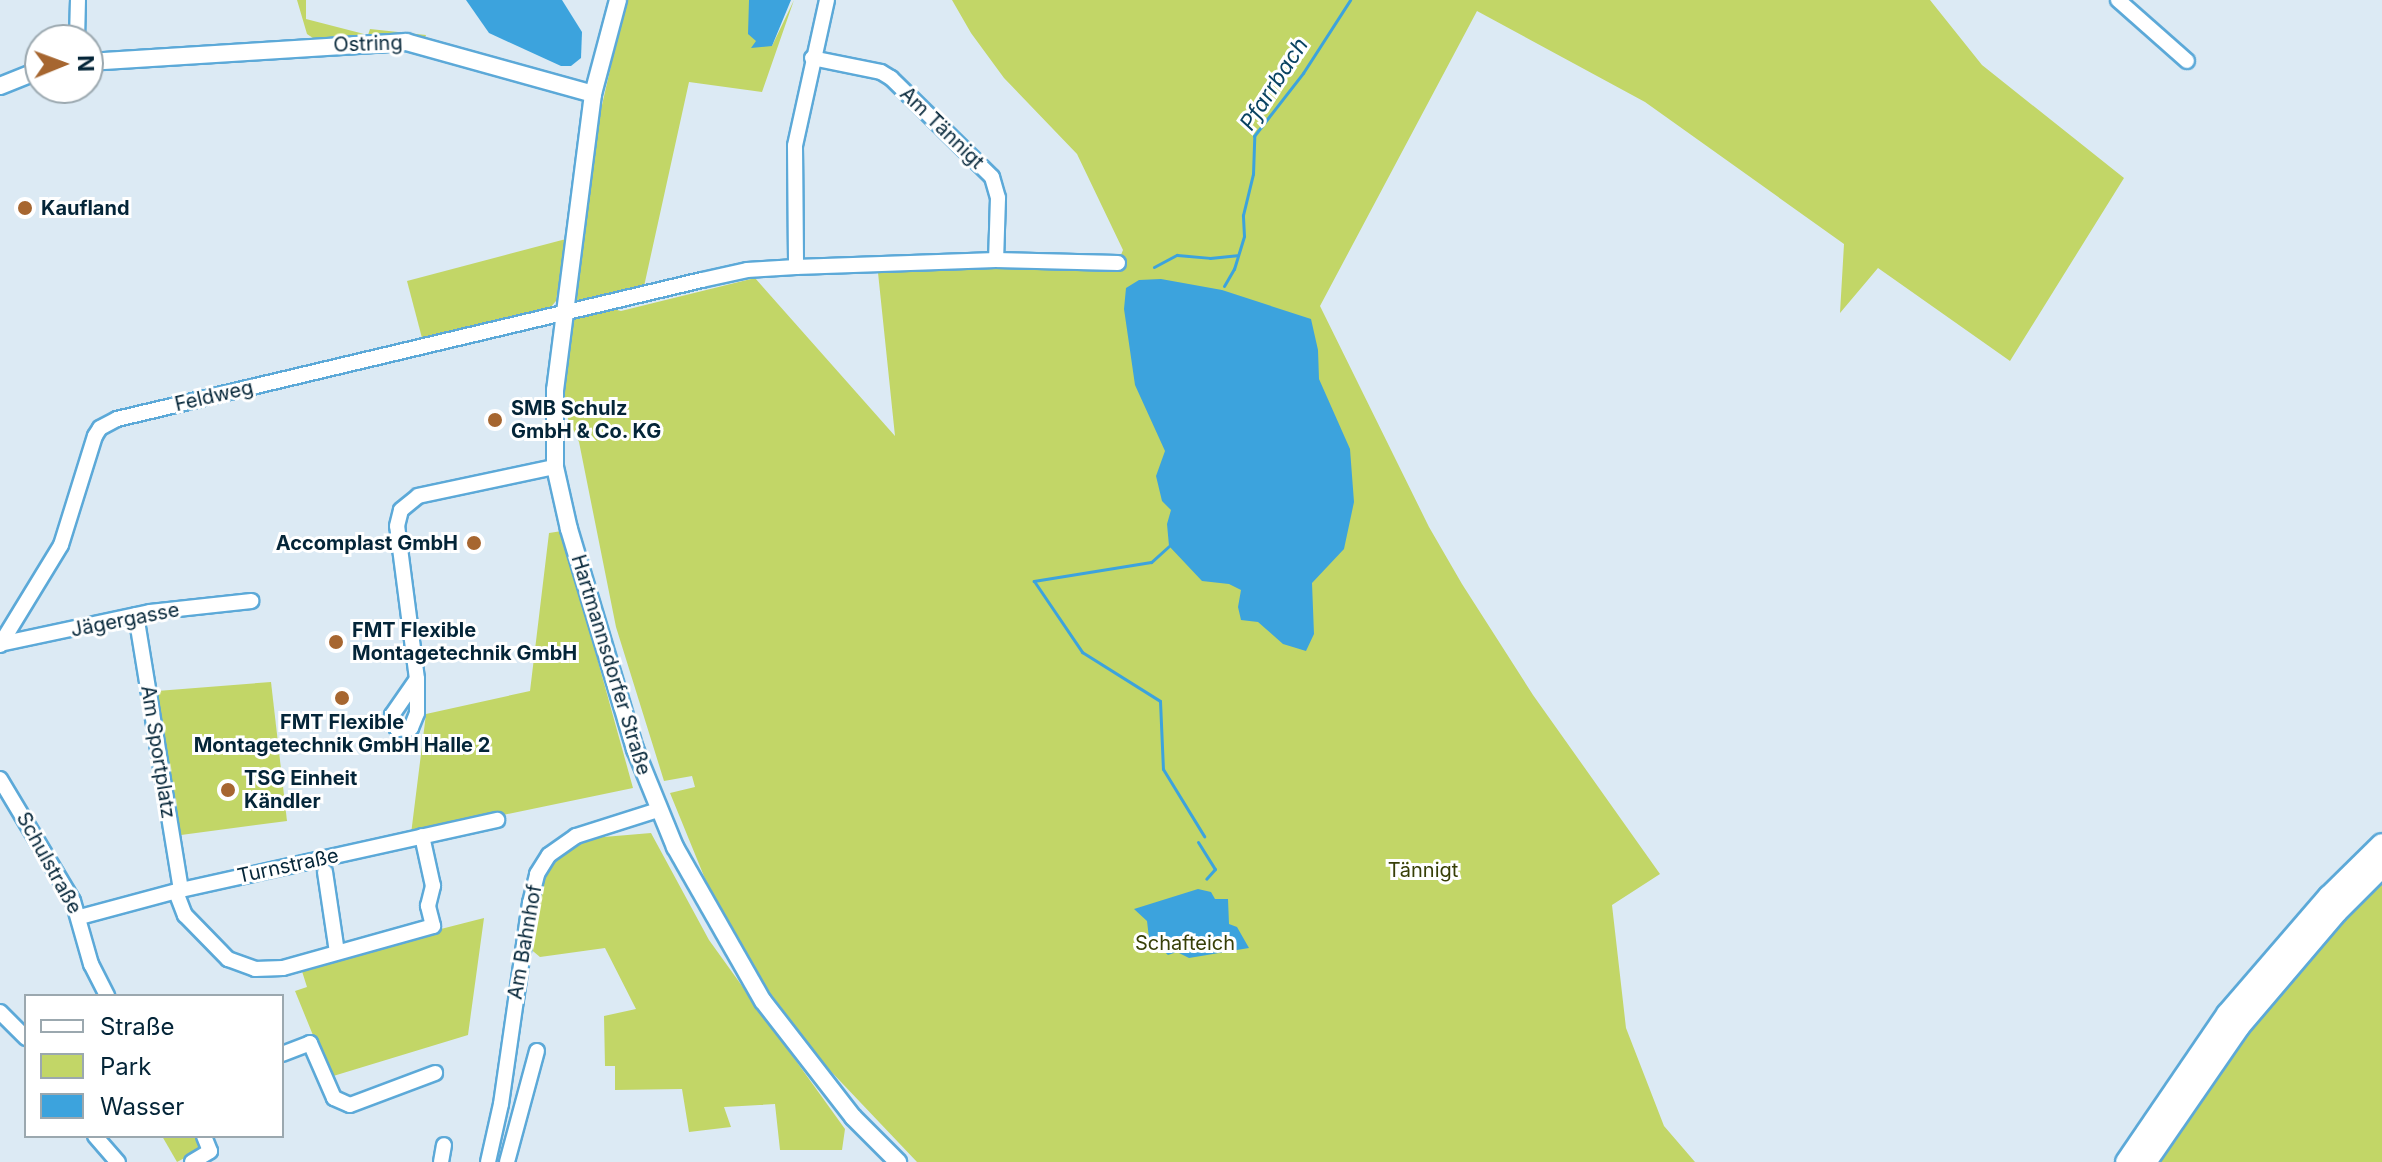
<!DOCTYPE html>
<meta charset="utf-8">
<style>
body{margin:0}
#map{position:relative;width:2382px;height:1162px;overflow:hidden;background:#dceaf4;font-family:Inter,sans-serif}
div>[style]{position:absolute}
.green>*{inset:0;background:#c2d667}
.water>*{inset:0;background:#3ca3dd}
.stream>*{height:3px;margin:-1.5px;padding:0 1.5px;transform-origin:1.5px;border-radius:1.5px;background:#3ca3dd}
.roads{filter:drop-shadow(2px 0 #5ca9d8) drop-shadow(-2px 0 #5ca9d8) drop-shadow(0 2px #5ca9d8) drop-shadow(0 -2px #5ca9d8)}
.minor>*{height:14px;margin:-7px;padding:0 7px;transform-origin:7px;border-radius:7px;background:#fff}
.major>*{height:16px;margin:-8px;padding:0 8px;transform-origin:8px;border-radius:8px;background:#fff}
.highway>*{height:20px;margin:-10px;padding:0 10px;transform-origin:10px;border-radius:10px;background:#fff}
.dots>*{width:22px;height:22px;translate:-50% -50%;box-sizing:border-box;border:4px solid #fff;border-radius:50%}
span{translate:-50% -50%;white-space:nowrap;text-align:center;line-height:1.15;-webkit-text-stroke:6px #fff;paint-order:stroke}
.street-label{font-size:20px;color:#042538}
.poi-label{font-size:20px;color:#042538;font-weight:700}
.left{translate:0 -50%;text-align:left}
.right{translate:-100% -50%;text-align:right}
.park-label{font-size:20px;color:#373f07}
.water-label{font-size:22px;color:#094361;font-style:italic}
.legend{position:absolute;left:24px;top:994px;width:260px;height:144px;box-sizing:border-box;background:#fff;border:2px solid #9ba8af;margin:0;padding:10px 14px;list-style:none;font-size:24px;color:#042538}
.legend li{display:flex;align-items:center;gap:16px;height:40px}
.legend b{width:40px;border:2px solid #9ba8af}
.north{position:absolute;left:24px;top:24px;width:80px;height:80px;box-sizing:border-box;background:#fff;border:2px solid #9ba8af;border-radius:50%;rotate:89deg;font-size:22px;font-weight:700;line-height:32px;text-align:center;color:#042538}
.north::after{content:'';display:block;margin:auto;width:28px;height:36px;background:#a66630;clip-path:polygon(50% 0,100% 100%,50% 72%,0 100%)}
</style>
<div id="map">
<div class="green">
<div style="clip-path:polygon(297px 0,306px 0,306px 19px,368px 35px,370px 29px,426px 35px,425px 38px,316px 40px,307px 34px)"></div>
<div style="clip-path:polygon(626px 0,749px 0,750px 11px,772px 46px,794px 0,762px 92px,689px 82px,643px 291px,575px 303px,594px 140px)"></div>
<div style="clip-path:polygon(952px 0,1930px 0,1982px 65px,2124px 178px,2010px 361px,1878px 268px,1840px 313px,1844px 244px,1645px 102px,1477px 11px,1320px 306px,1429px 527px,1462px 584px,1533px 695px,1660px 874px,1612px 905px,1626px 1028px,1664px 1126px,1695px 1162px,917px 1162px,822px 1062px,762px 982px,708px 886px,670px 793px,695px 787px,692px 776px,664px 781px,616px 627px,579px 442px,559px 400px,572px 316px,609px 308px,621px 311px,755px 278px,895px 436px,877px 263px,1118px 262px,1123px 250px,1077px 154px,1004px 78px,971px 33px)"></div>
<div style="clip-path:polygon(566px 239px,556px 301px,550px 308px,422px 338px,407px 281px)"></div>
<div style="clip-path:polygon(562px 531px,633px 788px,411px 834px,426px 714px,530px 691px,549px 533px)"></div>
<div style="clip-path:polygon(271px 682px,287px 821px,181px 835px,157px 691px)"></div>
<div style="clip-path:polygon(651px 833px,709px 940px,845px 1129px,842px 1150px,780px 1150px,775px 1104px,724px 1107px,731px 1127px,689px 1132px,682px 1089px,615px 1090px,615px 1066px,605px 1066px,604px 1016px,636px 1009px,605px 948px,540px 957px,528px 947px,539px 883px,556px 857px,592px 838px)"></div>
<div style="clip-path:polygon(2382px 884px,2382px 1162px,2159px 1162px,2252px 1027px,2343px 921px)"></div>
<div style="clip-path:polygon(484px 918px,468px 1035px,330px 1077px,295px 991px,307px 987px,300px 965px)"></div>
<div style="clip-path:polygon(162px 1136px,202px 1136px,207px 1146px,177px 1162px)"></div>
</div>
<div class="water">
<div style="clip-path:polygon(466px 0,562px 0,582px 32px,581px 58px,571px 66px,561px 66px,489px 33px)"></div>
<div style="clip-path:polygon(749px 0,791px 0,772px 46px,751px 48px,756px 41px,748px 34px)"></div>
<div style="clip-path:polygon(1161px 279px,1222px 290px,1311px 319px,1318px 350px,1319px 379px,1350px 449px,1354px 502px,1344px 549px,1312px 583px,1314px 634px,1306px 651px,1283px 644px,1258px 622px,1241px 620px,1238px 607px,1241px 590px,1229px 584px,1202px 581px,1169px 546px,1167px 524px,1171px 510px,1162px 501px,1156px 476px,1165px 451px,1135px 385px,1124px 309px,1126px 288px,1139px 280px)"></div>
<div style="clip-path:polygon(1198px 889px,1211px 892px,1215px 899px,1228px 899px,1229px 924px,1237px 927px,1249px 948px,1189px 958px,1177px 952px,1168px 955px,1149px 938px,1147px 921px,1134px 909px)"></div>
</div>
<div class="stream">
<div style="left:1154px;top:267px;width:26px;rotate:-28deg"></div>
<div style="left:1177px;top:255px;width:33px;rotate:5deg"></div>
<div style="left:1210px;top:258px;width:27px;rotate:-6deg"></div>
<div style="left:1224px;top:286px;width:20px;rotate:-60deg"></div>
<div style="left:1234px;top:269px;width:34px;rotate:-73deg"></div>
<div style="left:1244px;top:236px;width:21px;rotate:-93deg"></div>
<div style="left:1243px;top:215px;width:42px;rotate:-76.3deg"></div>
<div style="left:1253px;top:174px;width:38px;rotate:-88deg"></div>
<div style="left:1254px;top:136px;width:80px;rotate:-52.1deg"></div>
<div style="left:1303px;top:73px;width:87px;rotate:-57.2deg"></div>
<div style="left:1169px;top:546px;width:24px;rotate:138deg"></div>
<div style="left:1151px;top:562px;width:119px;rotate:170.8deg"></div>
<div style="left:1034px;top:581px;width:86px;rotate:55.9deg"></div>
<div style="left:1082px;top:652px;width:92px;rotate:32.1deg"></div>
<div style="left:1160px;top:701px;width:68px;rotate:87.5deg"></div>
<div style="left:1163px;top:769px;width:79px;rotate:58.5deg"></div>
<div style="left:1198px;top:842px;width:32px;rotate:58deg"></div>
<div style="left:1215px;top:869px;width:13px;rotate:132deg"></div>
</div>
<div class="roads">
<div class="minor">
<div style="left:827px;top:0;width:149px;rotate:102.4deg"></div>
<div style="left:795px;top:146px;width:121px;rotate:89.5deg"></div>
<div style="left:796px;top:267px;width:200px;rotate:-2deg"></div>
<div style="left:996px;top:260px;width:122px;rotate:1.4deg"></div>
<div style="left:2118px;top:0;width:92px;rotate:41.5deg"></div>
<div style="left:77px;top:40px;width:40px;rotate:-88.6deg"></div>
<div style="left:812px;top:58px;width:70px;rotate:11.5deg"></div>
<div style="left:881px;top:72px;width:12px;rotate:31deg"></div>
<div style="left:891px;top:78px;width:141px;rotate:44.4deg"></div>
<div style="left:992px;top:177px;width:22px;rotate:74deg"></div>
<div style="left:998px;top:198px;width:62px;rotate:91.8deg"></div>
<div style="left:136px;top:615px;width:279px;rotate:80.7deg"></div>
<div style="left:0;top:644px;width:153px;rotate:-12deg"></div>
<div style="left:150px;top:612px;width:102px;rotate:-6.2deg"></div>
<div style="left:0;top:645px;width:117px;rotate:-58.6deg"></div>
<div style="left:61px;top:545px;width:114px;rotate:-72.7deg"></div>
<div style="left:95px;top:436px;width:9px;rotate:-58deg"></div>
<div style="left:100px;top:428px;width:19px;rotate:-28deg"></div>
<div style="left:117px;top:419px;width:601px;rotate:-13.37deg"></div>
<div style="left:702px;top:280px;width:46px;rotate:-12.5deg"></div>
<div style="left:747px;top:270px;width:49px;rotate:-3.5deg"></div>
<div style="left:417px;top:679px;width:44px;rotate:124.8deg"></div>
<div style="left:392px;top:715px;width:15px;rotate:70deg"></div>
<div style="left:397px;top:729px;width:14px;rotate:-4deg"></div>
<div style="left:411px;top:728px;width:16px;rotate:-68deg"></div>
<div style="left:417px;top:713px;width:34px;rotate:-90deg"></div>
<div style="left:417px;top:679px;width:154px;rotate:-97.4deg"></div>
<div style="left:397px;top:526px;width:16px;rotate:-76deg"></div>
<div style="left:401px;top:510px;width:22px;rotate:-39deg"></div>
<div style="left:418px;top:496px;width:140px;rotate:-12deg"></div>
<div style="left:0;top:779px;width:142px;rotate:59.1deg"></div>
<div style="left:73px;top:901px;width:66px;rotate:74.1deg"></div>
<div style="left:91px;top:964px;width:36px;rotate:63deg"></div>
<div style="left:325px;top:872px;width:81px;rotate:81.5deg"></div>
<div style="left:176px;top:892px;width:25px;rotate:69deg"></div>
<div style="left:185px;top:915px;width:62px;rotate:45.7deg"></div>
<div style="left:228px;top:959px;width:29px;rotate:20deg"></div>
<div style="left:255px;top:969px;width:28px;rotate:-2deg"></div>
<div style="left:283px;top:968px;width:156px;rotate:-15.6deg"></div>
<div style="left:433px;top:926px;width:21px;rotate:-104deg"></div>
<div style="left:428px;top:906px;width:21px;rotate:-76deg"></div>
<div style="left:433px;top:886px;width:51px;rotate:-102.4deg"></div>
<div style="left:80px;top:917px;width:105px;rotate:-15deg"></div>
<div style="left:181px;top:890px;width:324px;rotate:-12.5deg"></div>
<div style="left:0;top:1012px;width:37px;rotate:45deg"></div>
<div style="left:282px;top:1054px;width:30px;rotate:-21deg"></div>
<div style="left:310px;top:1043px;width:60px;rotate:66.4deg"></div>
<div style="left:334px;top:1098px;width:17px;rotate:24deg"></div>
<div style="left:350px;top:1105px;width:91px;rotate:-20.6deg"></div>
<div style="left:95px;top:1136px;width:35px;rotate:49deg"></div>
<div style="left:192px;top:1162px;width:21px;rotate:-31deg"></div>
<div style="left:210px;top:1151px;width:16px;rotate:-112deg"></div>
<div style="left:441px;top:1162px;width:17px;rotate:-80deg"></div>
<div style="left:488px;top:1162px;width:59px;rotate:-77.4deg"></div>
<div style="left:501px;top:1104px;width:203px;rotate:-81.8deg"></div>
<div style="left:530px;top:903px;width:30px;rotate:-76deg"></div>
<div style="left:537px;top:874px;width:22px;rotate:-58deg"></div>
<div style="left:549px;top:855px;width:33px;rotate:-35deg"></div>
<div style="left:576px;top:836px;width:86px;rotate:-17.6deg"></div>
<div style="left:507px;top:1162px;width:115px;rotate:-74.9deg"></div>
</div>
<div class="major">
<div style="left:618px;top:0;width:97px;rotate:104.9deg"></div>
<div style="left:593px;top:94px;width:298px;rotate:97.3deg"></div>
<div style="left:555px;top:390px;width:77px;rotate:90deg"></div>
<div style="left:555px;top:467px;width:64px;rotate:77.3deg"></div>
<div style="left:569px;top:529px;width:230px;rotate:73.3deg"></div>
<div style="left:635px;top:749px;width:106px;rotate:67.8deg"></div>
<div style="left:675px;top:847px;width:177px;rotate:60.3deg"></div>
<div style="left:763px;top:1001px;width:147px;rotate:52.2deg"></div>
<div style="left:853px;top:1117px;width:64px;rotate:45deg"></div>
<div style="left:88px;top:62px;width:319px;rotate:-3.6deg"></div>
<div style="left:406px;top:42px;width:194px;rotate:15.5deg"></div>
<div style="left:0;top:86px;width:43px;rotate:-21.8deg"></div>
</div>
<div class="highway">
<div style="left:2126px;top:1162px;width:179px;rotate:-55.7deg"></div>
<div style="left:2227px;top:1014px;width:156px;rotate:-49.2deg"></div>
<div style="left:2329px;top:896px;width:74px;rotate:-44.5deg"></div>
<div style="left:2146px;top:1162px;width:164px;rotate:-55.4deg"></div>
<div style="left:2239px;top:1027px;width:151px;rotate:-49.6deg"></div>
<div style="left:2337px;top:912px;width:64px;rotate:-45deg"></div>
</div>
</div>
<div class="dots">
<div style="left:25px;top:208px;background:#a66630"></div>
<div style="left:495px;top:420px;background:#a66630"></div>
<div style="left:474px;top:543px;background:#a66630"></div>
<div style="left:336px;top:642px;background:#a66630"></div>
<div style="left:342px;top:698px;background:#a66630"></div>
<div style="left:228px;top:790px;background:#a66630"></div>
</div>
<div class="street-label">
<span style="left:368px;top:44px;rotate:-2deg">Ostring</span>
<span style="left:942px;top:128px;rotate:44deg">Am Tännigt</span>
<span style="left:214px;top:396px;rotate:-13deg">Feldweg</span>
<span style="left:125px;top:620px;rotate:-11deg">Jägergasse</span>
<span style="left:611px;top:665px;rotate:73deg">Hartmannsdorfer Straße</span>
<span style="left:158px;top:752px;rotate:81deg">Am Sportplatz</span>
<span style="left:49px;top:863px;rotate:61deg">Schulstraße</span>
<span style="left:288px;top:866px;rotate:-12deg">Turnstraße</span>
<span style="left:525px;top:942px;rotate:-80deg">Am Bahnhof</span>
</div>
<div class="poi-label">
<span class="left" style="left:41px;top:208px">Kaufland</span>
<span class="left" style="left:511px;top:420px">SMB Schulz<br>GmbH &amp; Co. KG</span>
<span class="right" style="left:458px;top:543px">Accomplast GmbH</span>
<span class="left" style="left:352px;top:642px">FMT Flexible<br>Montagetechnik GmbH</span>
<span style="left:342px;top:734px">FMT Flexible<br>Montagetechnik GmbH Halle 2</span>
<span class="left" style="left:244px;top:790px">TSG Einheit<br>Kändler</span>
</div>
<div class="park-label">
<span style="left:1423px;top:870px">Tännigt</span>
<span style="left:1185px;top:943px">Schafteich</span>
</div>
<div class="water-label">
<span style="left:1274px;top:84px;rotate:-57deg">Pfarrbach</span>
</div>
<ul class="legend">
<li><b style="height:10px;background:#fff"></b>Straße</li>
<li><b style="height:22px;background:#c2d667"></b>Park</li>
<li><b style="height:22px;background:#3ca3dd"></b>Wasser</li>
</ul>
<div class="north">N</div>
</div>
